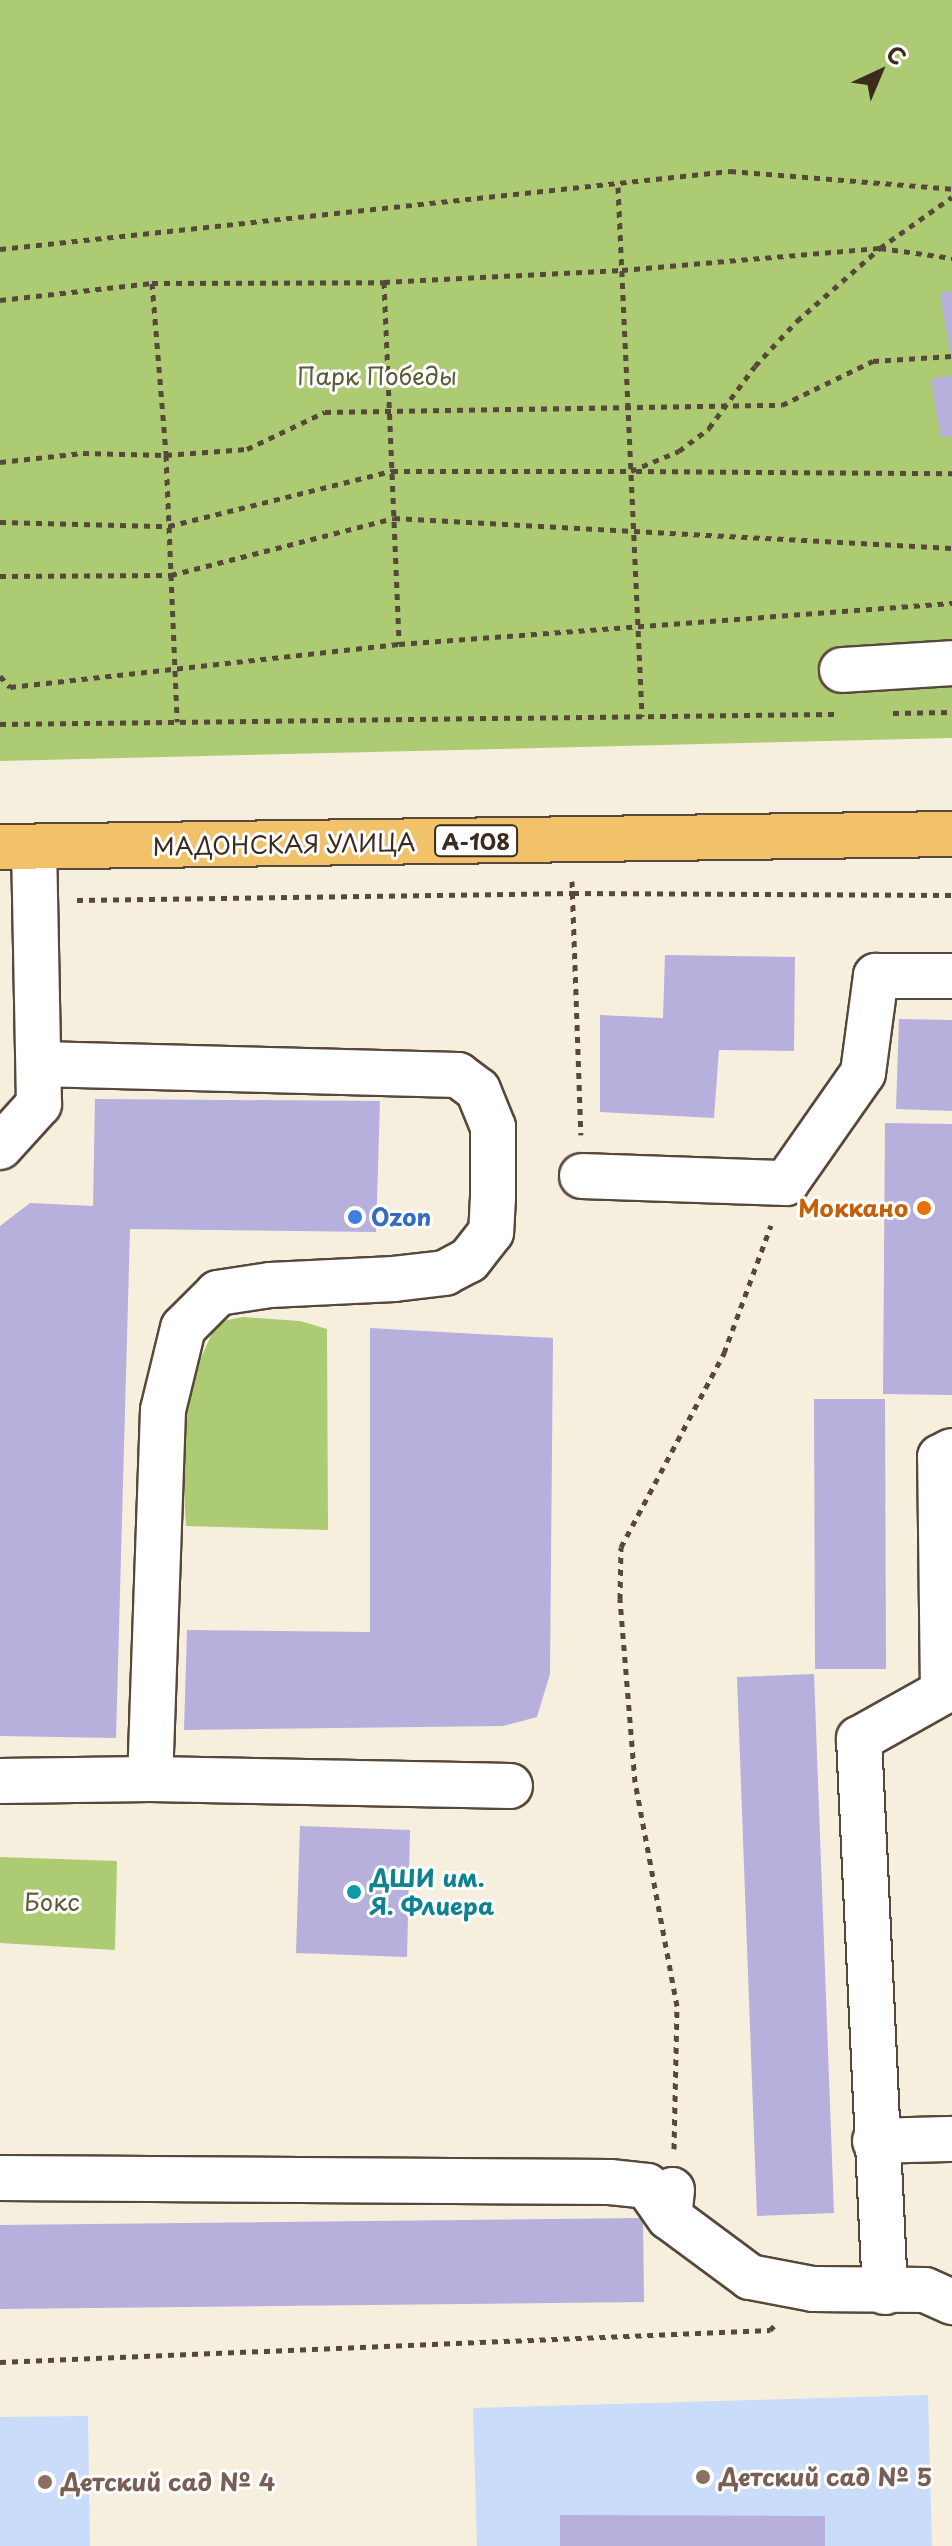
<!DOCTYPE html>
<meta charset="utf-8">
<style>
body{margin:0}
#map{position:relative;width:952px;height:2546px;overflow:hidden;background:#f6efde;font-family:"Playpen Sans",sans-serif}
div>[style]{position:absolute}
.built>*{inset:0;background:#c9dcf9}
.green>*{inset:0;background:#adcb72}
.building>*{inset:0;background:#b7afdc}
.path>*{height:5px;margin-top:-2.5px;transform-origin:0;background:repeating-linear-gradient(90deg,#57483b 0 6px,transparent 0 12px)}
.roads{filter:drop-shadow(2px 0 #57483b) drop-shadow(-2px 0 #57483b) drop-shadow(0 2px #57483b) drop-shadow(0 -2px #57483b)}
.minor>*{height:44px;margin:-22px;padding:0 22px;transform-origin:22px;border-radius:22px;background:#fff}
.highway>*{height:44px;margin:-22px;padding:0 22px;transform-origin:22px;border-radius:22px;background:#f2c26a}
.dots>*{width:22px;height:22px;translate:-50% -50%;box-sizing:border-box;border:4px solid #fff;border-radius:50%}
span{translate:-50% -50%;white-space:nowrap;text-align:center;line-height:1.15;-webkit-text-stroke:6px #fff;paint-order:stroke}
.shield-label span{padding:2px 6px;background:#fff;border:2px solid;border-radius:6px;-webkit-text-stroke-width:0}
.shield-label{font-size:22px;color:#3b2a1e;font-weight:700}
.park-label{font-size:24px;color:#5d5a37}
.street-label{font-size:24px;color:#3b2a1e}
.food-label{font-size:24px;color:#c56008;font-weight:700}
.right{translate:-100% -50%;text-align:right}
.shop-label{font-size:24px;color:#366cbe;font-weight:700}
.left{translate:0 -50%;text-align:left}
.culture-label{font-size:24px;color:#0d838f;font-weight:700}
.education-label{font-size:24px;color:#785e54;font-weight:700}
.north{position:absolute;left:840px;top:32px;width:80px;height:80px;-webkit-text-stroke:6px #fff;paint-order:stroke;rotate:44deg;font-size:22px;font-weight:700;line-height:32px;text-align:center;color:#3b2a1e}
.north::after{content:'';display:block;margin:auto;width:28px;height:36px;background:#3b2a1e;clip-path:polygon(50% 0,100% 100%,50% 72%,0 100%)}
</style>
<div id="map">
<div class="built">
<div style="clip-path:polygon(928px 2395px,932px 2546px,477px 2546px,473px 2408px)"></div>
<div style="clip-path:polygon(88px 2416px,90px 2546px,0 2546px,0 2417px)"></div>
</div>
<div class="green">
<div style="clip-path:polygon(0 0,952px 0,952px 738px,0 761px)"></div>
<div style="clip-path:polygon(243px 1317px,300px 1321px,327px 1329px,328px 1530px,186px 1526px,179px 1407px,217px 1322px)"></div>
<div style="clip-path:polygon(0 1857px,117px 1861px,115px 1950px,0 1943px)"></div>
</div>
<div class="building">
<div style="clip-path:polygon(952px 291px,952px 352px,950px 352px,940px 293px)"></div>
<div style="clip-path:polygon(952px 375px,952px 436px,941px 438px,931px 379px)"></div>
<div style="clip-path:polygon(665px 955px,795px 957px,794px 1051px,719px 1050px,714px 1118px,600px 1112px,600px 1015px,663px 1018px)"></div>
<div style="clip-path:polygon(899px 1019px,952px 1020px,952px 1111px,896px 1109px)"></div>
<div style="clip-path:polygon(95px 1099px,380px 1101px,376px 1232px,130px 1229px,116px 1738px,0 1736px,0 1226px,30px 1203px,93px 1206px)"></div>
<div style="clip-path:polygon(885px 1123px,952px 1124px,952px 1395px,883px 1394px)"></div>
<div style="clip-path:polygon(370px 1328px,553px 1338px,550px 1674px,537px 1717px,503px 1726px,184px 1730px,187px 1630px,370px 1632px)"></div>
<div style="clip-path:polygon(814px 1399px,885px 1399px,886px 1669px,815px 1669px)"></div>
<div style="clip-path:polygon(814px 1674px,834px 2213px,757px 2216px,737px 1677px)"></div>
<div style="clip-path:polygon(300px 1826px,410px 1830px,407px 1957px,296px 1953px)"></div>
<div style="clip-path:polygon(643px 2218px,644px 2302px,0 2309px,0 2225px)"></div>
<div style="clip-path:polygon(560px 2515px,825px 2516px,825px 2546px,560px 2546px)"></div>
</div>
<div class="path">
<div style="left:618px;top:187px;width:530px;rotate:87.4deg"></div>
<div style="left:0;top:249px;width:734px;rotate:-6.1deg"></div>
<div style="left:730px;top:171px;width:223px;rotate:4.6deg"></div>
<div style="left:384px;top:282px;width:362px;rotate:87.6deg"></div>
<div style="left:152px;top:283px;width:173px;rotate:85.3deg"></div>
<div style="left:166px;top:455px;width:267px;rotate:87.6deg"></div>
<div style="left:0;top:300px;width:153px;rotate:-6.4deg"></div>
<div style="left:152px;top:283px;width:232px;rotate:-0.2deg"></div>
<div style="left:384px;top:282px;width:238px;rotate:-2.9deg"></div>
<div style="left:622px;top:270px;width:259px;rotate:-4.9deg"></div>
<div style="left:880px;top:248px;width:73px;rotate:7.9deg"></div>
<div style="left:0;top:462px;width:83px;rotate:-6.2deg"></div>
<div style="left:83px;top:453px;width:83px;rotate:1.4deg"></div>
<div style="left:166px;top:455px;width:81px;rotate:-4.2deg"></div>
<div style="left:247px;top:449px;width:86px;rotate:-25.4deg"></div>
<div style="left:325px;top:412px;width:457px;rotate:-0.9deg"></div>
<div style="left:782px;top:405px;width:101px;rotate:-25.8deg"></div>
<div style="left:873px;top:361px;width:79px;rotate:-3.6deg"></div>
<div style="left:636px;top:471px;width:316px;rotate:0.4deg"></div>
<div style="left:0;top:522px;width:169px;rotate:1.4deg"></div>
<div style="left:169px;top:526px;width:230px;rotate:-13.9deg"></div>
<div style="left:392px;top:471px;width:239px"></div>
<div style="left:631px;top:471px;width:52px;rotate:-22.6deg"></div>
<div style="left:679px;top:451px;width:38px;rotate:-37deg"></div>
<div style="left:709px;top:428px;width:77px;rotate:-53.4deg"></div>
<div style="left:755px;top:366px;width:62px;rotate:-47deg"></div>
<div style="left:797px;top:321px;width:111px;rotate:-41.3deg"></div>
<div style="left:880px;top:248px;width:88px;rotate:-35.3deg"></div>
<div style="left:0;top:576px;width:171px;rotate:-0.3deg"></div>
<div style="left:171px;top:575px;width:230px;rotate:-14.3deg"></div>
<div style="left:394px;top:518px;width:559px;rotate:3.08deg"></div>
<div style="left:0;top:676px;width:15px;rotate:48deg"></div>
<div style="left:10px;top:687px;width:391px;rotate:-6.3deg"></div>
<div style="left:399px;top:644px;width:555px;rotate:-4.24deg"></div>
<div style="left:893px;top:713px;width:59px;rotate:-1deg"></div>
<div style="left:0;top:724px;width:835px;rotate:-0.69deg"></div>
<div style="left:572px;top:881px;width:254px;rotate:88deg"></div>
<div style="left:77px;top:900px;width:496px;rotate:-0.8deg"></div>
<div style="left:573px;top:893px;width:379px;rotate:0.3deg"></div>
<div style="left:674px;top:2149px;width:143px;rotate:-88.8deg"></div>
<div style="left:677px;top:2006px;width:228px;rotate:-100.6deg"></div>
<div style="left:635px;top:1782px;width:184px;rotate:-94.7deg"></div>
<div style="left:620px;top:1599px;width:52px;rotate:-88.9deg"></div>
<div style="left:621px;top:1547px;width:220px;rotate:-62deg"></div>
<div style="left:724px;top:1353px;width:136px;rotate:-69.8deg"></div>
<div style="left:0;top:2362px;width:771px;rotate:-2.38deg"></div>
<div style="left:770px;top:2330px;width:7px;rotate:-45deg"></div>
</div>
<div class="roads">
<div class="minor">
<div style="left:842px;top:670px;width:110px;rotate:-3.6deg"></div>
<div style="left:39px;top:1064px;width:419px;rotate:1.5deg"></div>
<div style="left:458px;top:1075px;width:25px;rotate:37deg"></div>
<div style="left:478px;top:1090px;width:40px;rotate:68deg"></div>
<div style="left:493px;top:1127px;width:70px;rotate:90deg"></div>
<div style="left:493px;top:1197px;width:35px;rotate:93deg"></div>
<div style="left:491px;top:1232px;width:36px;rotate:128deg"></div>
<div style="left:469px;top:1260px;width:27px;rotate:152deg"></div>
<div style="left:445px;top:1273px;width:51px;rotate:173.3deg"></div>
<div style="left:394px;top:1279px;width:124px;rotate:177.2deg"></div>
<div style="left:270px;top:1285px;width:53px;rotate:171.3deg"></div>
<div style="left:218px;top:1293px;width:49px;rotate:135deg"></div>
<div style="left:183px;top:1328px;width:84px;rotate:103.7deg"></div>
<div style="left:163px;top:1410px;width:369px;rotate:92deg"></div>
<div style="left:150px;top:1779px;width:360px;rotate:1.1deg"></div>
<div style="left:0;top:1147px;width:58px;rotate:-47.8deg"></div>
<div style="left:39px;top:1104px;width:257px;rotate:-91.1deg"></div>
<div style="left:582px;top:1176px;width:204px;rotate:2deg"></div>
<div style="left:786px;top:1183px;width:134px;rotate:-55deg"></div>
<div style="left:863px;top:1073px;width:98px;rotate:-82.4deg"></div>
<div style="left:876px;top:976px;width:76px"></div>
<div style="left:0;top:1781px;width:150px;rotate:-0.8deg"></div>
<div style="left:875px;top:2141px;width:77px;rotate:-1.5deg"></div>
<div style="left:0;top:2178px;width:610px;rotate:0.38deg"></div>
<div style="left:610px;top:2182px;width:37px;rotate:6deg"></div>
<div style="left:647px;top:2186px;width:38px;rotate:55deg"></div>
<div style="left:672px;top:2190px;width:27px;rotate:96deg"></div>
<div style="left:669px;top:2217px;width:101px;rotate:36.5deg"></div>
<div style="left:750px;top:2277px;width:64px;rotate:10.8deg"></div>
<div style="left:813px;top:2289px;width:112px;rotate:0.5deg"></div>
<div style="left:925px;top:2290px;width:30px;rotate:24deg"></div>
<div style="left:885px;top:2292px;width:554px;rotate:-92.69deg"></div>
<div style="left:859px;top:1739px;width:96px;rotate:-29.2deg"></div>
<div style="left:943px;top:1692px;width:235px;rotate:-90.7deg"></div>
<div style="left:940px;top:1457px;width:13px;rotate:-27deg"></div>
</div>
<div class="highway">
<div style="left:0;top:847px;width:952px;rotate:-0.78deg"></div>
</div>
</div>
<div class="dots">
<div style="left:924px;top:1208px;background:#e8710a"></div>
<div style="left:355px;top:1217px;background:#3f7fe0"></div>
<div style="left:354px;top:1892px;background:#0f9aa8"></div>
<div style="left:703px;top:2477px;background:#8d6e63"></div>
<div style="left:45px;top:2482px;background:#8d6e63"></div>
</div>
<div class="shield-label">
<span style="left:476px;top:841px">А-108</span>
</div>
<div class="park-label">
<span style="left:377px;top:376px">Парк Победы</span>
<span style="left:52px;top:1902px">Бокс</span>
</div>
<div class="street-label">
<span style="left:284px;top:844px;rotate:-1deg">МАДОНСКАЯ УЛИЦА</span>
</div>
<div class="food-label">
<span class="right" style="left:908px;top:1208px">Моккано</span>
</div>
<div class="shop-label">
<span class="left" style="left:371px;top:1217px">Ozon</span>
</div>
<div class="culture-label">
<span class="left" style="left:370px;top:1892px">ДШИ им.<br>Я. Флиера</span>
</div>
<div class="education-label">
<span class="left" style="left:719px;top:2477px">Детский сад № 5</span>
<span class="left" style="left:61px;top:2482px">Детский сад № 4</span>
</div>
<div class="north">С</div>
</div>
